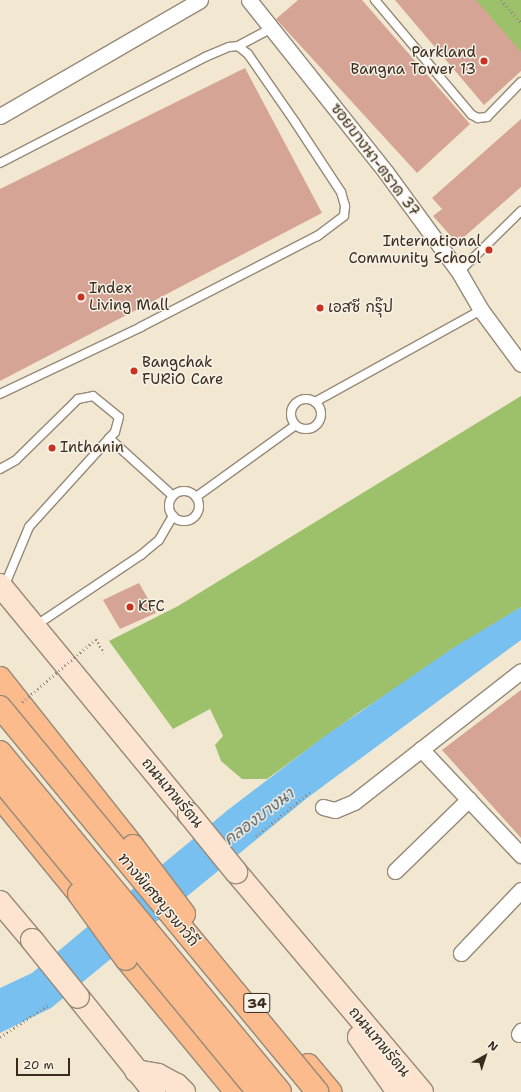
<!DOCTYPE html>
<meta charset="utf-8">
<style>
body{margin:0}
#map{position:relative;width:521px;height:1092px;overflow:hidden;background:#f2e8d1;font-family:"Shantell Sans","Playpen Sans Thai",sans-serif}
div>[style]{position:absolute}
.green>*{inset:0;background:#9dc16b}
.water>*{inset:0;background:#78c0f0}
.building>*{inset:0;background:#d5a494}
.path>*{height:2.5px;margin-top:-1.25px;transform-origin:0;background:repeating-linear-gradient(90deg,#968978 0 1px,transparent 0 4px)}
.roads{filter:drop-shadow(1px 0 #968978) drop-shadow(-1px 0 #968978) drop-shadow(0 1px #968978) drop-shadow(0 -1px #968978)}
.service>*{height:8px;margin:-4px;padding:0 4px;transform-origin:4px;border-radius:4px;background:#fff}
.service>.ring{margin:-4px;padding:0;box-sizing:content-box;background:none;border:8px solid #fff;border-radius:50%}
.minor>*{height:15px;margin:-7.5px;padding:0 7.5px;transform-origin:7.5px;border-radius:7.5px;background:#fff}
.secondary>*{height:22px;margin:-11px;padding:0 11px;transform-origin:11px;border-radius:11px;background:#fde4d1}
.trunk>*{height:22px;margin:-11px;padding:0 11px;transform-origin:11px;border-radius:11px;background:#fbbb8d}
.path-bridge>*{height:2.5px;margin-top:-1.25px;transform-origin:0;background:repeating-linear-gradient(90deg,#968978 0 1px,transparent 0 4px)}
.bridges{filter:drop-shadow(1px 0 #968978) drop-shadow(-1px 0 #968978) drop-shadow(0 1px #968978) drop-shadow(0 -1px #968978)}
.secondary-bridge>*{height:22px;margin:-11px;padding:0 11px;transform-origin:11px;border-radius:11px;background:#fde4d1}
.trunk-bridge>*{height:22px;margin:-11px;padding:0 11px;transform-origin:11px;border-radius:11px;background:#fbbb8d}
.motorway-bridge>*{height:22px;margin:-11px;padding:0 11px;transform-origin:11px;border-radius:11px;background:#fbbb8d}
.dots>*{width:11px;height:11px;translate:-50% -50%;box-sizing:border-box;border:2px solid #f7f3e8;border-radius:50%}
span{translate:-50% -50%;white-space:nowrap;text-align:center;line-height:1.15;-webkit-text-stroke:3px #f7f3e8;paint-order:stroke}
.shield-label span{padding:1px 3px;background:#f7f3e8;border:1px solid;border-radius:3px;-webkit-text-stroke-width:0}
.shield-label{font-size:14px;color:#3b2a1e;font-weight:700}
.poi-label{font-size:15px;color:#3b2a1e}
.right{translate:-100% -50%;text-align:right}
.left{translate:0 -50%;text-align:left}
.street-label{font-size:15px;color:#3b2a1e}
.water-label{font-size:16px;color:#4d575d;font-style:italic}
.north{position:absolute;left:465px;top:1036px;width:40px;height:40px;-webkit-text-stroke:3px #f7f3e8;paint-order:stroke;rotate:39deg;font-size:11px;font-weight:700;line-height:16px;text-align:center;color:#3b2a1e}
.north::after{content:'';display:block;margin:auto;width:14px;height:18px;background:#3b2a1e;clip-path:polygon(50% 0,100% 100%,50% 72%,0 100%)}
.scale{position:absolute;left:16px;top:1058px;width:54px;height:18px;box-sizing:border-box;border:2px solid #3b2a1e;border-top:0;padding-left:5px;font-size:12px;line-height:14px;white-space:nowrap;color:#3b2a1e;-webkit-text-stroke:3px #f7f3e8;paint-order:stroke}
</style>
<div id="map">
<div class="green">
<div style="clip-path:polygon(463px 0,521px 0,521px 59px)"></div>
<div style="clip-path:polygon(521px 396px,521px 607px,359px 712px,267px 779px,242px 779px,221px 761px,215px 745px,223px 736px,210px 709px,173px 729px,109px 641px,178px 606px)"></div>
</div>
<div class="water">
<div style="clip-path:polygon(521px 607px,521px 640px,307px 798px,51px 1008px,0 1033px,0 988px,32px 973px,229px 809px,325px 736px,453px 648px)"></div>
</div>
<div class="building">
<div style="clip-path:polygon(298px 0,362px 0,470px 124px,417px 173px,276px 19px)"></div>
<div style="clip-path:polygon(395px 0,476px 0,521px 52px,521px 71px,484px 105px)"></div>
<div style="clip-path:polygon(245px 68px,322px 213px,0 381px,0 189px)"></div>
<div style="clip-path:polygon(521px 119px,521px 187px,457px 243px,433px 216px,442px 209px,432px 198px)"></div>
<div style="clip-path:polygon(139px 583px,156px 613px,120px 629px,103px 600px)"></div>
<div style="clip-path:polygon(521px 690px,521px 838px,442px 750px)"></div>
</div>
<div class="path">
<div style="left:501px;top:0;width:30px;rotate:48deg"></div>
<div style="left:256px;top:836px;width:68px;rotate:-39.1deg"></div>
<div style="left:309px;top:793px;width:4px"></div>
<div style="left:0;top:1037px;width:58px;rotate:-33.7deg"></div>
</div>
<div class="roads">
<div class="service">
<div style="left:375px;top:0;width:150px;rotate:49.9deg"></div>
<div style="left:472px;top:115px;width:7px;rotate:27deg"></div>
<div style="left:478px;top:118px;width:9px;rotate:-6deg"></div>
<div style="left:487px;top:117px;width:49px;rotate:-45.8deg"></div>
<div style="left:238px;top:46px;width:40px;rotate:-28deg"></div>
<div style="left:0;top:163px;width:231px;rotate:-27.3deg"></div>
<div style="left:205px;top:57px;width:26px;rotate:-23deg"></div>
<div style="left:229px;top:47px;width:9px;rotate:-6deg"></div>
<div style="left:238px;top:46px;width:13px;rotate:39deg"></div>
<div style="left:248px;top:54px;width:83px;rotate:55.3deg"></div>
<div style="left:295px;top:122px;width:84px;rotate:56.7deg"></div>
<div style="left:341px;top:192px;width:15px;rotate:74deg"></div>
<div style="left:345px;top:206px;width:10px;rotate:96deg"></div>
<div style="left:344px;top:216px;width:34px;rotate:143deg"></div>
<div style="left:317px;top:236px;width:198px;rotate:152.7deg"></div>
<div style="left:141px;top:327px;width:156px;rotate:154.6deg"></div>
<div style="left:459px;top:272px;width:87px;rotate:-44.5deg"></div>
<div class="ring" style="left:291px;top:399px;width:22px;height:22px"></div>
<div style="left:315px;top:402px;width:190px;rotate:-29deg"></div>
<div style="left:109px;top:438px;width:86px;rotate:42.2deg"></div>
<div style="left:0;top:469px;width:18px;rotate:-29deg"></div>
<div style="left:16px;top:460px;width:87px;rotate:-44.5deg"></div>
<div style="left:78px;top:399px;width:15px;rotate:-11deg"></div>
<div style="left:93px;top:396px;width:33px;rotate:39deg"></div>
<div style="left:119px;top:417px;width:16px;rotate:105deg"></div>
<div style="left:115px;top:432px;width:128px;rotate:132.2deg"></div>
<div style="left:29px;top:527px;width:65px;rotate:112.6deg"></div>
<div class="ring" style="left:169px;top:491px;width:22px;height:22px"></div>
<div style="left:196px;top:497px;width:123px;rotate:-35.8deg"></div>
<div style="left:35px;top:626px;width:128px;rotate:-33.8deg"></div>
<div style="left:141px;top:555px;width:23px;rotate:-40deg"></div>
<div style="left:159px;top:540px;width:28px;rotate:-60deg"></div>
</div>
<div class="minor">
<div style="left:249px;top:0;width:218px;rotate:51.5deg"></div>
<div style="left:385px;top:171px;width:125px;rotate:53.8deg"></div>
<div style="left:459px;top:272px;width:44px;rotate:59.9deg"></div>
<div style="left:481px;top:310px;width:67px;rotate:53.5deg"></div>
<div style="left:0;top:116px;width:231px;rotate:-30.1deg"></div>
<div style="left:421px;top:749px;width:146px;rotate:46.7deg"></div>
<div style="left:323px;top:807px;width:12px;rotate:14deg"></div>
<div style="left:335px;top:810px;width:21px;rotate:-23deg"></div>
<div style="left:354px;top:802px;width:212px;rotate:-38.1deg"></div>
<div style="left:395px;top:871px;width:103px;rotate:-44.2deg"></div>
<div style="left:461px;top:953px;width:87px;rotate:-46.4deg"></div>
<div style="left:519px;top:1034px;width:4px;rotate:-56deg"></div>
</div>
<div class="secondary">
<div style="left:0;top:585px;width:297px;rotate:50.5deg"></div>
<div style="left:236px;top:872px;width:288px;rotate:49.8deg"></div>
<div style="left:0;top:902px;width:50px;rotate:49.9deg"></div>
<div style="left:78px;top:997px;width:122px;rotate:51.3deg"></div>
<div style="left:359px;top:1037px;width:67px;rotate:54.7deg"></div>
<div style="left:136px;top:1071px;width:22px;rotate:10deg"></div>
<div style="left:158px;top:1075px;width:21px;rotate:28deg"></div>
<div style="left:177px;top:1085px;width:10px;rotate:45deg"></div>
</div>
<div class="trunk">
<div style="left:0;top:678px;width:214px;rotate:51.6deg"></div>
<div style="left:0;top:797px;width:125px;rotate:50.8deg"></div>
<div style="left:126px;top:959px;width:173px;rotate:50.4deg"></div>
<div style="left:308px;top:1065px;width:35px;rotate:50deg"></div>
</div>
</div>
<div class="path-bridge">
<div style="left:22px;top:702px;width:97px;rotate:-40.4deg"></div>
<div style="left:96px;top:639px;width:16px;rotate:60deg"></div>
</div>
<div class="bridges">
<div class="secondary-bridge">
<div style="left:189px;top:814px;width:75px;rotate:51deg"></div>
<div style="left:32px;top:940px;width:73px;rotate:51.1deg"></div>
</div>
<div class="trunk-bridge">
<div style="left:133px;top:846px;width:85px;rotate:53.1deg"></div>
<div style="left:79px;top:894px;width:80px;rotate:54.1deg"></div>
</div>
<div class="motorway-bridge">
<div style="left:0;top:707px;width:499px;rotate:50.5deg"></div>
<div style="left:0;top:752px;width:440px;rotate:50.5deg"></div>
<div style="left:0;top:779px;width:406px;rotate:50.5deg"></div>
</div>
</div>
<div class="dots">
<div style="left:484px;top:61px;background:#c8321e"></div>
<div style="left:489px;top:250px;background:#c8321e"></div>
<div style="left:81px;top:297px;background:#c8321e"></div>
<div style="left:320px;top:308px;background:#c8321e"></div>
<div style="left:134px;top:371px;background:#c8321e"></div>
<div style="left:52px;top:448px;background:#c8321e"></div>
<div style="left:130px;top:607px;background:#c8321e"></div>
</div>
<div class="shield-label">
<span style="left:257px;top:1003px">34</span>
</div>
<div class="poi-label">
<span class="right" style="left:476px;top:61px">Parkland<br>Bangna Tower 13</span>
<span class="right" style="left:481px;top:250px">International<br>Community School</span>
<span class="left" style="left:89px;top:297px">Index<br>Living Mall</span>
<span class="left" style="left:328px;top:308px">เอสซี กรุ๊ป</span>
<span class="left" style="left:142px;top:371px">Bangchak<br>FURiO Care</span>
<span class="left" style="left:60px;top:448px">Inthanin</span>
<span class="left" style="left:138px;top:607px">KFC</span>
</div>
<div class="street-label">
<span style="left:375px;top:160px;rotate:53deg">ซอยบางนา-ตราด 37</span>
<span style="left:172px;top:793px;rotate:50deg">ถนนเทพรัตน</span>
<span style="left:158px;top:900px;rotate:50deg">ทางพิเศษบูรพาวิถี</span>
<span style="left:379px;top:1042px;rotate:50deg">ถนนเทพรัตน</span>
</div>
<div class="water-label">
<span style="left:259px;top:817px;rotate:-37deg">คลองบางนา</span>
</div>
<div class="north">N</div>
<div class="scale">20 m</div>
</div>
